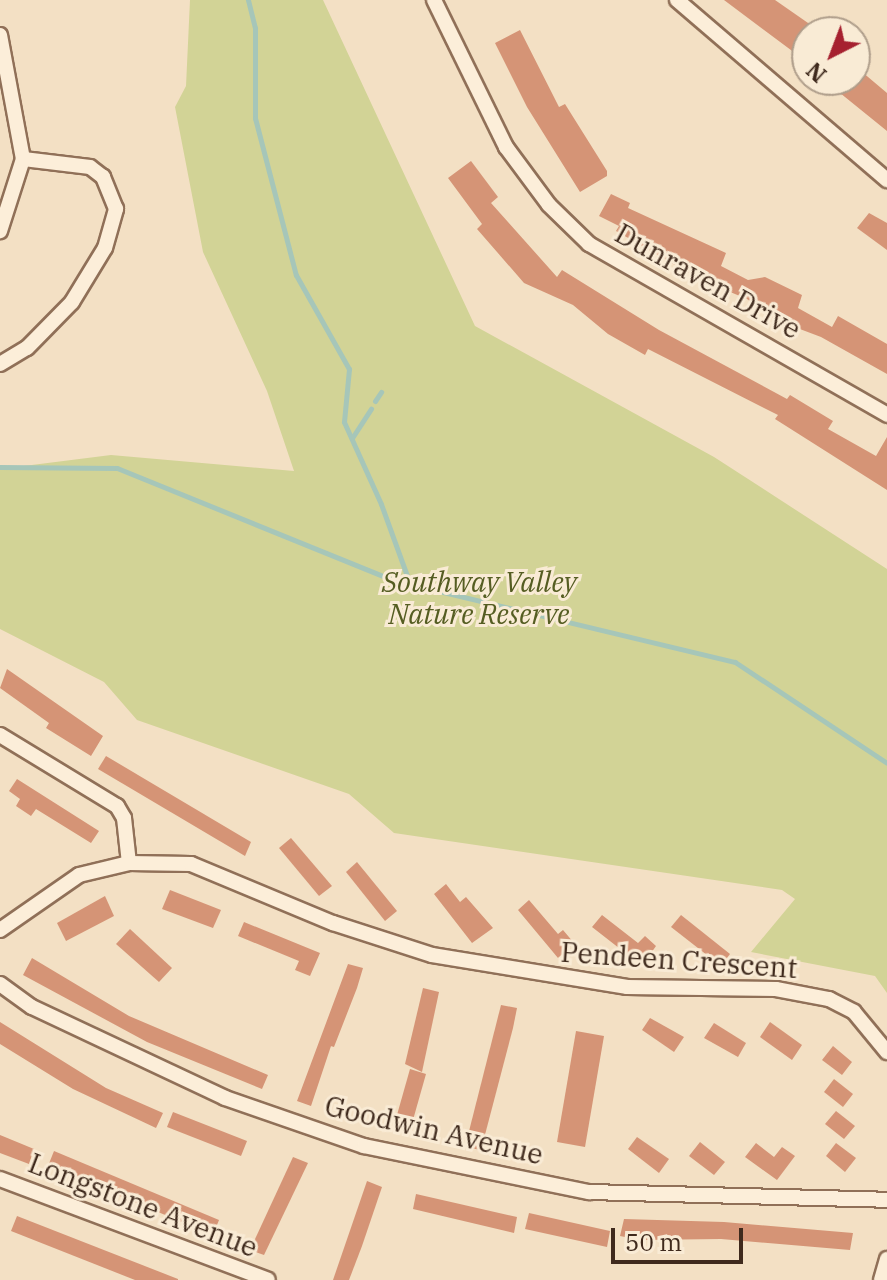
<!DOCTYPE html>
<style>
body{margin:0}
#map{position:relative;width:887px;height:1280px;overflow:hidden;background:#f3e0c4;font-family:"IBM Plex Serif",serif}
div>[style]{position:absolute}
.green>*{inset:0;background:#d2d396}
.stream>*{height:5px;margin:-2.5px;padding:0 2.5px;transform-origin:2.5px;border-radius:2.5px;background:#a6c6b9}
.building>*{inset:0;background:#d59476}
.roads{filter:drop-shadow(2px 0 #907058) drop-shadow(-2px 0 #907058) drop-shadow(0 2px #907058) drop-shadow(0 -2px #907058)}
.street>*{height:14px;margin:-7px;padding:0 7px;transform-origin:7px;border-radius:7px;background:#fceed9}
span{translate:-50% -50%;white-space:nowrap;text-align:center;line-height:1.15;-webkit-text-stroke:6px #f9ebd5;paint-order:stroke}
.street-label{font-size:28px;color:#3f2a1d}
.park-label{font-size:28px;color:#555d22;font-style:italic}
.north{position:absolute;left:791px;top:16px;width:80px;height:80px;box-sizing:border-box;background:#f9ebd5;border:2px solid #af9e8b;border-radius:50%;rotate:222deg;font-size:22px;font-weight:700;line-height:32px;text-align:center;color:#3f2a1d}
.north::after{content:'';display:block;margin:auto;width:28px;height:36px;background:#a62130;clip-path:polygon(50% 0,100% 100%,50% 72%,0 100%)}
.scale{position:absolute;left:611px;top:1228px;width:132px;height:36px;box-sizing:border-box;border:4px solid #3f2a1d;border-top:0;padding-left:10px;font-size:24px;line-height:28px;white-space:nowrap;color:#3f2a1d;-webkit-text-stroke:6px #f9ebd5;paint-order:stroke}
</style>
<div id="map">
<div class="green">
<div style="clip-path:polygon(190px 0,323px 0,475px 326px,714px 457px,887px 569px,887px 993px,875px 976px,751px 952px,795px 899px,782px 890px,394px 833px,349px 794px,137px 720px,104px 682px,0 629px,0 469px,111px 455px,294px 471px,267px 391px,203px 252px,175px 107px,186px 86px)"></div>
</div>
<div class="stream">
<div style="left:248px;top:0;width:29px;rotate:76deg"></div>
<div style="left:255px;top:28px;width:90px;rotate:90deg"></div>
<div style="left:255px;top:118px;width:162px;rotate:75.4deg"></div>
<div style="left:296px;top:275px;width:108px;rotate:60.6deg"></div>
<div style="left:349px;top:369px;width:53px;rotate:95.4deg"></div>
<div style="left:344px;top:422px;width:90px;rotate:65.7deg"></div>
<div style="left:381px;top:504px;width:85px;rotate:70.1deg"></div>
<div style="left:375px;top:401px;width:11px;rotate:-56deg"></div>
<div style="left:352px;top:438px;width:35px;rotate:-57deg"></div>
<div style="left:0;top:467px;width:117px;rotate:0.5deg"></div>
<div style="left:117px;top:468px;width:298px;rotate:22.1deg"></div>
<div style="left:393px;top:580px;width:352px;rotate:13.5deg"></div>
<div style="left:735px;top:662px;width:182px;rotate:33.6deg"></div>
</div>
<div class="building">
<div style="clip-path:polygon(724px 0,775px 0,821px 32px,802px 32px,807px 35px,807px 62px)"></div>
<div style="clip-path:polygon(520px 30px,559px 107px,565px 104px,607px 171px,607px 176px,580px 192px,527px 107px,495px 43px)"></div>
<div style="clip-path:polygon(855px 66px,887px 93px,887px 131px,824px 80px,855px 80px)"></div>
<div style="clip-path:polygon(471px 161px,498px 197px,491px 203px,557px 277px,562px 270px,659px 330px,787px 399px,790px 395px,833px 421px,828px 429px,876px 456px,887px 437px,887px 490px,775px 419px,778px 415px,648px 349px,645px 355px,608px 334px,573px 305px,524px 283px,477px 229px,482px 224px,448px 178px)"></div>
<div style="clip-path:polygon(611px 194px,630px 203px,628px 208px,726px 253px,721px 266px,748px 280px,765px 277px,802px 295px,798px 308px,832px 327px,838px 316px,887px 344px,887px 374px,821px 337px,776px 320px,747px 299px,699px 279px,616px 231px,619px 226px,599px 216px)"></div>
<div style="clip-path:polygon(869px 213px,887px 223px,887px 250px,857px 228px)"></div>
<div style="clip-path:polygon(7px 669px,103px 736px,91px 756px,46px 728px,49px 723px,0 688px)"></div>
<div style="clip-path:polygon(106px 756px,251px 842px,245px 856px,98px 769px)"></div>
<div style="clip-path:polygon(17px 779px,99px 831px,91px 843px,36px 809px,31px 816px,16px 806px,20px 799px,9px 791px)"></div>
<div style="clip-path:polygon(291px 838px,332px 886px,319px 896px,279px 848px)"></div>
<div style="clip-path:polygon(357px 862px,397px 911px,385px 921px,346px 872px)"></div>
<div style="clip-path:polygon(446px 884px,460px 902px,466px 897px,493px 928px,472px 943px,434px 894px)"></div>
<div style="clip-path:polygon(170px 890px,221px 910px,213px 928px,162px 909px)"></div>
<div style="clip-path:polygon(105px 896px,114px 916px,66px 941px,57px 923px)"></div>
<div style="clip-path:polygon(529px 900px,558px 934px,563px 930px,574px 943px,558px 958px,518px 910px)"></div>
<div style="clip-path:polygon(602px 915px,638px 943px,645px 936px,656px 946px,642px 966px,592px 927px)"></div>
<div style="clip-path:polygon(681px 915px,730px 954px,721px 966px,671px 927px)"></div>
<div style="clip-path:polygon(244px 922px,320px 953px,310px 976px,295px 970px,299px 961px,238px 936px)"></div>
<div style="clip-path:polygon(130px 929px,172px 968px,159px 982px,116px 944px)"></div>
<div style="clip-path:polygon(32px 958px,129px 1016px,268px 1075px,262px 1089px,147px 1042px,23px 975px)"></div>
<div style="clip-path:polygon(348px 964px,363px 968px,357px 988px,334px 1047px,324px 1044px,331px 1046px,311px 1106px,297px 1101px)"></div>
<div style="clip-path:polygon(423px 988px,439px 992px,422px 1072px,405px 1064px)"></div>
<div style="clip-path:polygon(501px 1005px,517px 1008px,513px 1028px,481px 1150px,465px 1147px)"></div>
<div style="clip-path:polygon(650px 1018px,684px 1037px,674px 1052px,642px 1030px)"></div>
<div style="clip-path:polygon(0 1022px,106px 1088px,163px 1113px,156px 1128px,73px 1089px,0 1044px)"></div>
<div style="clip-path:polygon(770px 1022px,802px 1045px,792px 1060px,760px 1037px)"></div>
<div style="clip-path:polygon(714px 1023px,746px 1043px,738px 1057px,704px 1038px)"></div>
<div style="clip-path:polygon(576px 1031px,604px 1036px,585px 1147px,557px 1142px)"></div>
<div style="clip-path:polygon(833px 1046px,852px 1062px,842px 1075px,822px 1060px)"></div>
<div style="clip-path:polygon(410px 1069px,426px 1074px,409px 1134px,393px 1129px)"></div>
<div style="clip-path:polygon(834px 1079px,853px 1094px,843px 1107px,824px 1092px)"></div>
<div style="clip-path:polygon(836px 1111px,855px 1126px,844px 1139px,825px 1124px)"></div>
<div style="clip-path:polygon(173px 1112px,247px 1141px,241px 1156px,167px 1127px)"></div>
<div style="clip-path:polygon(0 1135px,34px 1149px,29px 1164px,0 1153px)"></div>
<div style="clip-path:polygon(637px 1137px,669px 1159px,659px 1173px,628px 1149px)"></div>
<div style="clip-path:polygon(700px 1142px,725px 1162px,714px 1175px,689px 1156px)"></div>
<div style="clip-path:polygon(756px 1143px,774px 1157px,782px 1147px,795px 1156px,777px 1180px,745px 1157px)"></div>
<div style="clip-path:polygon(836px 1143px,856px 1158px,845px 1172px,826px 1156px)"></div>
<div style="clip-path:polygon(54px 1151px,219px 1220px,213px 1235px,48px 1166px)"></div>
<div style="clip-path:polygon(293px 1157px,308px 1163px,264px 1255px,250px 1250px)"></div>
<div style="clip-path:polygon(367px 1181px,382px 1187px,362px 1246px,349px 1280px,333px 1280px)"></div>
<div style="clip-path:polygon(416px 1194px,517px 1217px,514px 1233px,413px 1209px)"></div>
<div style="clip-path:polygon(529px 1213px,610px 1231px,607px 1247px,525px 1229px)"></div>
<div style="clip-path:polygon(17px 1216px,178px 1279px,178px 1280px,135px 1280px,11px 1231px)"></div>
<div style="clip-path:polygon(624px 1219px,724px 1222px,853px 1233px,850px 1250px,721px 1239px,640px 1240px,620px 1236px)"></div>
</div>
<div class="roads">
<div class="street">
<div style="left:434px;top:0;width:164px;rotate:63.9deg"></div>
<div style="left:506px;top:147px;width:72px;rotate:53.4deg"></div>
<div style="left:549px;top:205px;width:56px;rotate:44.3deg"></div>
<div style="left:589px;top:244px;width:344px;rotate:29.8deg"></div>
<div style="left:677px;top:0;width:277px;rotate:40.6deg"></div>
<div style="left:0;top:35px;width:126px;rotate:79.5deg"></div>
<div style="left:23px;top:159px;width:76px;rotate:107.7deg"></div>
<div style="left:0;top:364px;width:31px;rotate:-31deg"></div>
<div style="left:27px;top:348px;width:64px;rotate:-45.6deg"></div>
<div style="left:72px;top:302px;width:63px;rotate:-58.6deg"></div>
<div style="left:105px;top:248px;width:41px;rotate:-74.2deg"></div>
<div style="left:116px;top:209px;width:35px;rotate:-112deg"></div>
<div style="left:103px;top:177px;width:16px;rotate:-142deg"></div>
<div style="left:90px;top:167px;width:67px;rotate:-173.2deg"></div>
<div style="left:0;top:735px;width:137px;rotate:31.3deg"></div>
<div style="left:117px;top:806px;width:14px;rotate:60deg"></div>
<div style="left:124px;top:818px;width:45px;rotate:83.7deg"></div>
<div style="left:0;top:930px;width:96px;rotate:-34.8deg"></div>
<div style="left:79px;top:875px;width:51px;rotate:-13.5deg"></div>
<div style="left:129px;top:863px;width:62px;rotate:0.9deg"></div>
<div style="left:191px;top:864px;width:154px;rotate:22.6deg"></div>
<div style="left:333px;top:923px;width:104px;rotate:17.9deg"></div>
<div style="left:432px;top:955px;width:198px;rotate:9.3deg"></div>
<div style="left:627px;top:987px;width:149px;rotate:0.8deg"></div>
<div style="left:776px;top:989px;width:54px;rotate:10.7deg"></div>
<div style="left:829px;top:999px;width:28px;rotate:27deg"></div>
<div style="left:854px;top:1012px;width:52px;rotate:50.5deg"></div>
<div style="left:0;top:984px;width:39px;rotate:36deg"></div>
<div style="left:32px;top:1007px;width:213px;rotate:25.2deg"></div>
<div style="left:225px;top:1098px;width:147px;rotate:19.1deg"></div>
<div style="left:364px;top:1146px;width:230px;rotate:11.6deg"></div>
<div style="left:589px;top:1192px;width:298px;rotate:1.5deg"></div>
<div style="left:0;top:1179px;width:286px;rotate:20.6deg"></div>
<div style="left:881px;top:1280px;width:22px;rotate:-74deg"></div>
</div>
</div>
<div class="street-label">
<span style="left:708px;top:281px;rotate:29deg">Dunraven Drive</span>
<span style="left:679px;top:960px;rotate:4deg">Pendeen Crescent</span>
<span style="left:434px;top:1130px;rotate:13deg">Goodwin Avenue</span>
<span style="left:143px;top:1205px;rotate:21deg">Longstone Avenue</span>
</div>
<div class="park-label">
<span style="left:479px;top:598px">Southway Valley<br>Nature Reserve</span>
</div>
<div class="north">N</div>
<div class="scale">50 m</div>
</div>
